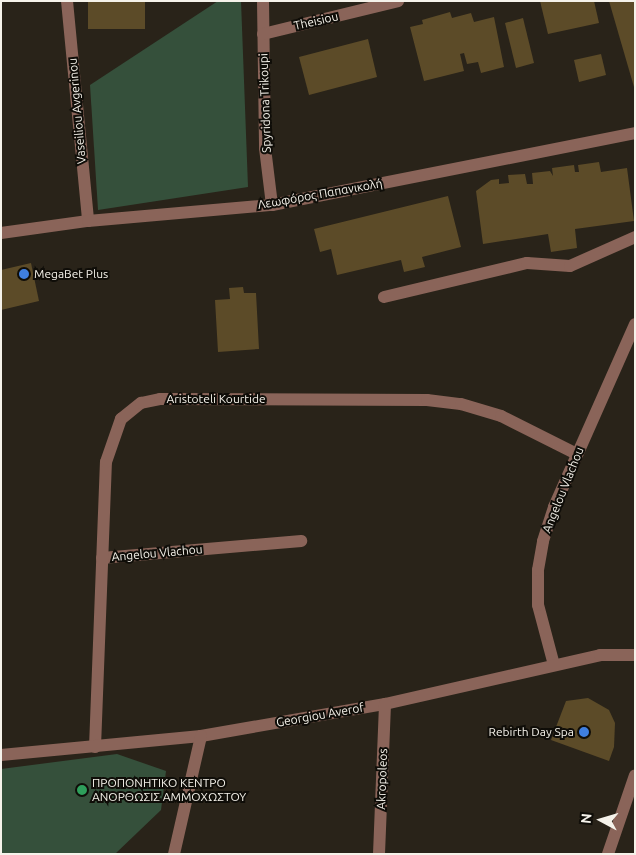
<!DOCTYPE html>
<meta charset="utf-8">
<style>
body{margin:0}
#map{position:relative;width:636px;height:855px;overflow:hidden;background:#292319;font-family:Ubuntu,sans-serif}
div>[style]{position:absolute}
.green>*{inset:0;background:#35503b}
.building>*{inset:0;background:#5c4b28}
.minor>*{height:12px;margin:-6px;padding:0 6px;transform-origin:6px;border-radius:6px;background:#8a6459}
.dots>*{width:14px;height:14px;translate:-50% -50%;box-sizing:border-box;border:2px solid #0f0d08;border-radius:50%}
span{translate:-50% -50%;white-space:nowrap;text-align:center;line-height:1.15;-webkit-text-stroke:4px #0f0d08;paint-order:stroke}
.street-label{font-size:12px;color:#f5f2ea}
.poi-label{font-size:12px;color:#f5f2ea}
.left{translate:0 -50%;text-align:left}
.right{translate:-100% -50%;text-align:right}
.frame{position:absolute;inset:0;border:2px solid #f5f2ea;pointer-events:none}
.north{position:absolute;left:576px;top:795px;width:50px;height:50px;-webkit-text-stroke:4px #0f0d08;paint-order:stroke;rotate:276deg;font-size:14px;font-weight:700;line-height:20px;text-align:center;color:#f5f2ea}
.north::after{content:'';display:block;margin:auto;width:18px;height:22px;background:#f5f2ea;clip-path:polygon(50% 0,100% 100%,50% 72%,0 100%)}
</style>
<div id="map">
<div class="green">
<div style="clip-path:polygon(218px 1px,241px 1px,248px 187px,98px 210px,90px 85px)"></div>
<div style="clip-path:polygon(117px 754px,166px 771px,161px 810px,115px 854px,1px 854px,1px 769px)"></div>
</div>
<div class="building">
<div style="clip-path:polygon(88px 1px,145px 1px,145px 29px,88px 29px)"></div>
<div style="clip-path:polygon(540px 1px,594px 1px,599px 23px,548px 34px)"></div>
<div style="clip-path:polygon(609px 1px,635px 1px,635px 87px,634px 87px)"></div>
<div style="clip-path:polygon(450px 12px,452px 18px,471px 13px,474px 22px,494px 17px,504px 67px,481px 73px,478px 62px,467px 64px,464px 53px,460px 54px,464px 71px,424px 81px,410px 27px,423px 24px,422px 20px)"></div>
<div style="clip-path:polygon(523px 18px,534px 63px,516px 68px,505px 23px)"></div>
<div style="clip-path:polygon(368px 39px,377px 77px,309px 95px,299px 57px)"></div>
<div style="clip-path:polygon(601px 54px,606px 75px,579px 82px,574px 60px)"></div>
<div style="clip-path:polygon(599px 162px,601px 172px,627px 168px,634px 221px,575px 229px,577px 248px,551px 252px,548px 234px,483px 244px,476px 191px,491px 180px,499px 179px,499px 184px,509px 183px,508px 175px,525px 174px,527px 184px,533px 184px,532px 173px,550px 171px,553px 176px,552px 168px,574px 165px,575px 172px,579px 172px,578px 165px)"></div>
<div style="clip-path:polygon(448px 196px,461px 247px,422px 257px,425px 267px,404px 272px,401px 260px,337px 275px,331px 249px,320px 252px,314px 229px)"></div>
<div style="clip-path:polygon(31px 263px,39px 301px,1px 310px,1px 270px)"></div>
<div style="clip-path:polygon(243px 287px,244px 293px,256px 293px,259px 349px,218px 352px,215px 300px,230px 299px,229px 288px)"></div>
<div style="clip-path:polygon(588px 698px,609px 710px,615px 723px,614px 747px,609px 761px,551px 740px,566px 701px)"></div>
</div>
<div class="minor">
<div style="left:67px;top:1px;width:221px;rotate:84.5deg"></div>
<div style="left:263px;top:1px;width:147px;rotate:89.2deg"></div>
<div style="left:265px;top:148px;width:57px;rotate:83deg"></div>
<div style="left:263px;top:34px;width:139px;rotate:-13.7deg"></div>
<div style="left:1px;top:233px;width:88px;rotate:-7.9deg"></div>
<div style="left:88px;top:221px;width:185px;rotate:-5deg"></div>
<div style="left:272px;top:205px;width:370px;rotate:-11.2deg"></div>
<div style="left:384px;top:297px;width:147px;rotate:-13.4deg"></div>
<div style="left:527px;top:263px;width:43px;rotate:4deg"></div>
<div style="left:570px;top:266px;width:71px;rotate:-24deg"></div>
<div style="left:102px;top:558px;width:200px;rotate:-4.9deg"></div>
<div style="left:554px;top:665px;width:62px;rotate:-104.9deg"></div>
<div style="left:538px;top:605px;width:35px;rotate:-90deg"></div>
<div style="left:538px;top:570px;width:29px;rotate:-80deg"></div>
<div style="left:543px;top:541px;width:36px;rotate:-72deg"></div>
<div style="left:554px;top:507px;width:200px;rotate:-66.1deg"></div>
<div style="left:95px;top:747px;width:285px;rotate:-87.8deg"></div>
<div style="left:106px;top:462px;width:46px;rotate:-70.8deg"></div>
<div style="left:121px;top:419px;width:26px;rotate:-39deg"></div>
<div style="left:141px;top:403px;width:19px;rotate:-12deg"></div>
<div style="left:160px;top:399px;width:267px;rotate:0.2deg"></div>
<div style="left:427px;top:400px;width:34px;rotate:7deg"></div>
<div style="left:461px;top:404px;width:42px;rotate:16.7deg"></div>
<div style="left:501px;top:416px;width:85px;rotate:26.6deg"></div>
<div style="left:1px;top:755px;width:201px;rotate:-5.4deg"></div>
<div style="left:201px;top:736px;width:187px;rotate:-9.9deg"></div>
<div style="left:385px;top:704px;width:221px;rotate:-12.8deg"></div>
<div style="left:600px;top:655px;width:35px"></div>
<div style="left:174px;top:854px;width:121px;rotate:-77.1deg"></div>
<div style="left:379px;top:854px;width:150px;rotate:-87.7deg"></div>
<div style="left:608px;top:854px;width:83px;rotate:-71.1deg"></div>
</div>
<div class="dots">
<div style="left:24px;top:274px;background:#3f7fe0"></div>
<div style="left:584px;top:732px;background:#3f7fe0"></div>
<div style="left:82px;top:790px;background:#2e9e5b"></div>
</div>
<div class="street-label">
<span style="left:316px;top:21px;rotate:-13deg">Theisiou</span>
<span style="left:265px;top:103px;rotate:-92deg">Spyridona Trikoupi</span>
<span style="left:77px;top:111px;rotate:-95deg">Vaseiliou Avgerinou</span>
<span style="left:320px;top:194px;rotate:-10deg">Λεωφόρος Παπανικολή</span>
<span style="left:216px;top:399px">Aristoteli Kourtide</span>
<span style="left:563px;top:490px;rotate:-68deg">Angelou Vlachou</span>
<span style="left:157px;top:553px;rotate:-5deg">Angelou Vlachou</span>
<span style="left:320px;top:715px;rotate:-10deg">Georgiou Averof</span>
<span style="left:382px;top:779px;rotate:-88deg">Akropoleos</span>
</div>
<div class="poi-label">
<span class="left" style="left:34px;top:274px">MegaBet Plus</span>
<span class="right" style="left:574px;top:732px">Rebirth Day Spa</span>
<span class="left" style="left:92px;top:790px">ΠΡΟΠΟΝΗΤΙΚΟ ΚΕΝΤΡΟ<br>ΑΝΟΡΘΩΣΙΣ ΑΜΜΟΧΩΣΤΟΥ</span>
</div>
<div class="frame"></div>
<div class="north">N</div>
</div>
